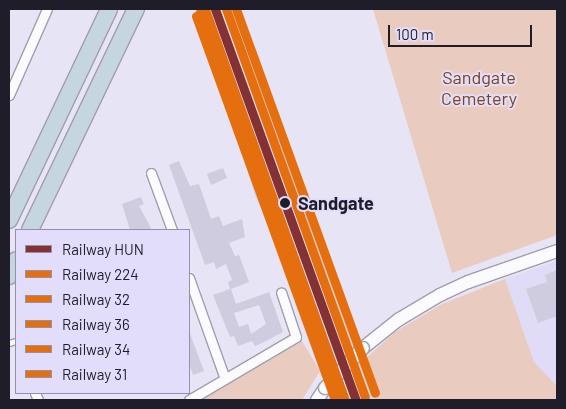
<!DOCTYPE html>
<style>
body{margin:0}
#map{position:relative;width:566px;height:409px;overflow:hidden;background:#e7e4f5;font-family:Barlow,sans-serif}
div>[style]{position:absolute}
.built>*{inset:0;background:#e0dbf7}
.green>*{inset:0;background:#eacbc0}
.building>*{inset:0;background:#d0ccdf}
.roads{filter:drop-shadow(1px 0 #a19eac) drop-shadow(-1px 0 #a19eac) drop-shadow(0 1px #a19eac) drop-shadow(0 -1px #a19eac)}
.service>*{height:4.5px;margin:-2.25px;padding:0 2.25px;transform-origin:2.25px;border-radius:2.25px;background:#fbfbfe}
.minor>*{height:9px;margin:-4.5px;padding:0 4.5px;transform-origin:4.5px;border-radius:4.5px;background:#fbfbfe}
.secondary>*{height:12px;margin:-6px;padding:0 6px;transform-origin:6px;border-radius:6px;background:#fbfbfe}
.motorway>*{height:16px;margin:-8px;padding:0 8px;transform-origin:8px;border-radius:8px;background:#c6d6e1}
.rail>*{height:3px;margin:-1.5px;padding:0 1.5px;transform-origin:1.5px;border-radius:1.5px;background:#d1d0d6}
.bridges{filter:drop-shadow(1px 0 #a19eac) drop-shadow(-1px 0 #a19eac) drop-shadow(0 1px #a19eac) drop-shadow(0 -1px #a19eac)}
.secondary-bridge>*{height:12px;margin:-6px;padding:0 6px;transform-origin:6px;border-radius:6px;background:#fbfbfe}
.motorway-bridge>*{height:16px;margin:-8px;padding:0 8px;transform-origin:8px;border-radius:8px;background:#c6d6e1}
.rail-1>*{height:9px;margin:-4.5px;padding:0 4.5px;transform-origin:4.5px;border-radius:4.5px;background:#833134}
.rail-2>*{height:9px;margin:-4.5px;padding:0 4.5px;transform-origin:4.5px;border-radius:4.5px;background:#e56e0f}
.rail-3>*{height:9px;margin:-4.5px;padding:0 4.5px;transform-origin:4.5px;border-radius:4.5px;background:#e56e0f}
.rail-4>*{height:9px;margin:-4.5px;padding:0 4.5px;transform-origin:4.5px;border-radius:4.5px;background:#e56e0f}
.rail-5>*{height:9px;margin:-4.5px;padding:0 4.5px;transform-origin:4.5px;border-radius:4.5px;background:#e56e0f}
.rail-6>*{height:9px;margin:-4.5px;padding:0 4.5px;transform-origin:4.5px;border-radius:4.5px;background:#e56e0f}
.dots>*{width:14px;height:14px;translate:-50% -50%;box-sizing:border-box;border:2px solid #e3ddfc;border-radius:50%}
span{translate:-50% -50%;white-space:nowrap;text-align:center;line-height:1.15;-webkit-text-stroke:4px #e3ddfc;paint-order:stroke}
.park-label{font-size:18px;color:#7a451c}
.stop-label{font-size:18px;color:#201d2b;font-weight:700}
.left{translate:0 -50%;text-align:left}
.frame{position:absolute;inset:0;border:10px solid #201d2b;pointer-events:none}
.legend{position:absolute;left:15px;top:229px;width:175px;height:165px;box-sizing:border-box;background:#e3ddfc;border:1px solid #9590a8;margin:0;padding:6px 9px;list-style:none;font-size:15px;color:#201d2b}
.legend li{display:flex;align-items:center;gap:10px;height:25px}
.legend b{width:25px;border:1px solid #9590a8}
.scale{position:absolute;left:388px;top:25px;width:144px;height:22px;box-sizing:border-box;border:2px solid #201d2b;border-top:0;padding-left:6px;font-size:15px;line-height:18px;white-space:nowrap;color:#201d2b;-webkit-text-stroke:4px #e3ddfc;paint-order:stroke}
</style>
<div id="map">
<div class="built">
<div style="clip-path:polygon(557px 261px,557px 386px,534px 362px,505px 279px)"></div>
</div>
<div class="green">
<div style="clip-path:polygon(373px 9px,557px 9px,557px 235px,452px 273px)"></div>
<div style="clip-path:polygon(505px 279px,534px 362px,557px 386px,557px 400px,376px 400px,363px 361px,395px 332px,442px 304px)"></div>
<div style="clip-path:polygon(302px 341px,320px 371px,302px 400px,201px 400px)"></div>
</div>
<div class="building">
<div style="clip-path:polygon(evenodd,179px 161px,190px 186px,199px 184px,211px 219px,219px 216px,223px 226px,242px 219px,245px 237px,229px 243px,235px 256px,239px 255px,249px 282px,231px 289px,236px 304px,269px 292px,283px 332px,262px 343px,255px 346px,252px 341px,238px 346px,234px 336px,230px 337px,213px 295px,230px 289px,228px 282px,232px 280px,226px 264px,216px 269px,214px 262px,205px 265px,169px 165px,179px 161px,259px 305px,266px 324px,251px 334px,248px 324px,239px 327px,234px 313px,259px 305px)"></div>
<div style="clip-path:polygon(223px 168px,227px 178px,211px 185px,207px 174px)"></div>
<div style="clip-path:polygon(141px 197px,144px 204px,139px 206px,152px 230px,130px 230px,122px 204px)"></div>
<div style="clip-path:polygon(557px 270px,557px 316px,538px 323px,526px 289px,547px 282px,545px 275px)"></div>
<div style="clip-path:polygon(189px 331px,204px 371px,193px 375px,189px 363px)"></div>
</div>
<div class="roads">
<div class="service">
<div style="left:9px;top:343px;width:7px;rotate:-16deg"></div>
</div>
<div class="minor">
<div style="left:9px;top:95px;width:94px;rotate:-66.2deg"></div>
<div style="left:151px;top:173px;width:61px;rotate:69.8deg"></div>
<div style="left:189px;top:278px;width:107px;rotate:70.4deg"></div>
<div style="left:35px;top:393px;width:8px;rotate:67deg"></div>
<div style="left:189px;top:400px;width:124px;rotate:-30.5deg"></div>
<div style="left:296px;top:337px;width:47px;rotate:-108.4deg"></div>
</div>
<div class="secondary">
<div style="left:363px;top:348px;width:45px;rotate:-38.7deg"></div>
<div style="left:398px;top:320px;width:49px;rotate:-30.8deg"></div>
<div style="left:440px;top:295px;width:31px;rotate:-25deg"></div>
<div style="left:468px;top:282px;width:94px;rotate:-19.2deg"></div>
<div style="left:317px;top:400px;width:14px;rotate:-56deg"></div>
</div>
<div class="motorway">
<div style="left:9px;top:220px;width:233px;rotate:-64.6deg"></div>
<div style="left:30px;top:230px;width:245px;rotate:-64.4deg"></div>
</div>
</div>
<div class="rail">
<div style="left:198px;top:9px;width:194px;rotate:72.6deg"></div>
<div style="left:256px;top:194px;width:224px;rotate:67.1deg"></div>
<div style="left:231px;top:9px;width:416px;rotate:70deg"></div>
</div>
<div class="bridges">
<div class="secondary-bridge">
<div style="left:325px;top:388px;width:55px;rotate:-46.5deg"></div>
</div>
<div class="motorway-bridge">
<div style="left:9px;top:276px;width:17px;rotate:-66deg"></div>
</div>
</div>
<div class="rail-1">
<div style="left:215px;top:9px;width:416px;rotate:70.2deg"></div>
</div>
<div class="rail-2">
<div style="left:206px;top:12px;width:412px;rotate:70.3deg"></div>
</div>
<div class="rail-3">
<div style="left:226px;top:9px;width:412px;rotate:70.3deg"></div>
</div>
<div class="rail-4">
<div style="left:196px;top:16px;width:408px;rotate:70.1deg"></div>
</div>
<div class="rail-5">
<div style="left:236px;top:9px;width:408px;rotate:70.1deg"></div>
</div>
<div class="rail-6">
<div style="left:200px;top:12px;width:412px;rotate:70.2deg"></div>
</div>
<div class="dots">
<div style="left:285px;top:203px;background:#201d2b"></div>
</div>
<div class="park-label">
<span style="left:479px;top:88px">Sandgate<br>Cemetery</span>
</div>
<div class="stop-label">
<span class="left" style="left:298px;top:203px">Sandgate</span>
</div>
<div class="frame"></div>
<ul class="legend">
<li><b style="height:6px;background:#833134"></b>Railway HUN</li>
<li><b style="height:6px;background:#e56e0f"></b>Railway 224</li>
<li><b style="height:6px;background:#e56e0f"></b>Railway 32</li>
<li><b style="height:6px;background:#e56e0f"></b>Railway 36</li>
<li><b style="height:6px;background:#e56e0f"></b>Railway 34</li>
<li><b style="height:6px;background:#e56e0f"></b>Railway 31</li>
</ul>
<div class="scale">100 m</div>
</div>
